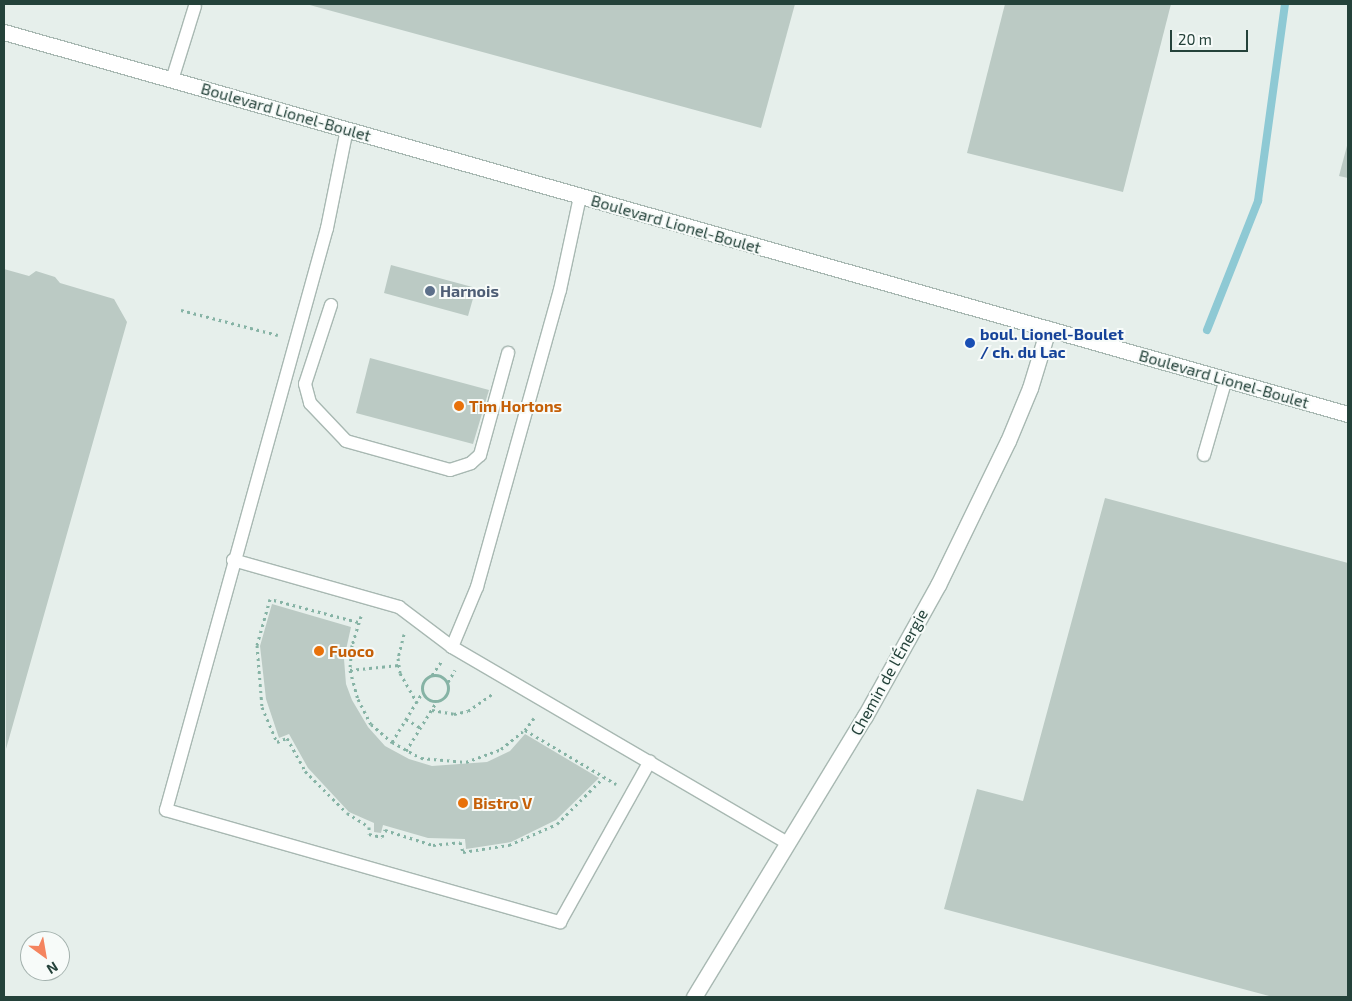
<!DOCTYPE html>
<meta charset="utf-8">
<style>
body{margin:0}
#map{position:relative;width:1352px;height:1001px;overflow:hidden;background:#e6efeb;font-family:"Exo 2",sans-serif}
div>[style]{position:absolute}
.stream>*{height:8px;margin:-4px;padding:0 4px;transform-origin:4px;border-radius:4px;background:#8ec9d4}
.building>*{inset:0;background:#bbcac4}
.path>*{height:3px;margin-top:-1.5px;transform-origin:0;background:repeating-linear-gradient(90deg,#86b3a5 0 2.5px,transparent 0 6.5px)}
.path>.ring{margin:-1.5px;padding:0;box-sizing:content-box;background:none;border:3px solid #86b3a5;border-radius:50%}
.roads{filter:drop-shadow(1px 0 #a8b8b2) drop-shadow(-1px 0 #a8b8b2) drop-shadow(0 1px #a8b8b2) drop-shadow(0 -1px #a8b8b2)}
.service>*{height:12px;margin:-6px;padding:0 6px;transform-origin:6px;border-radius:6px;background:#fff}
.minor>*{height:15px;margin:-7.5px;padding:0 7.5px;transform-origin:7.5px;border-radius:7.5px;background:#fff}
.secondary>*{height:15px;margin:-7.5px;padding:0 7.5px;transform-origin:7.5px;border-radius:7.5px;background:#fff}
.dots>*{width:14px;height:14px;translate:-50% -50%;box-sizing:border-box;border:2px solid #f7fbf9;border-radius:50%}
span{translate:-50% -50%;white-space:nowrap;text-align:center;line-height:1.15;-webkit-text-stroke:4px #f7fbf9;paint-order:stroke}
.street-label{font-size:16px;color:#24423a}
.service-label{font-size:16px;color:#4e5e75;font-weight:700}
.left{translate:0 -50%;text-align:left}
.transit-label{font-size:16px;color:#164399;font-weight:700}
.food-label{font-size:16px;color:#c56008;font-weight:700}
.frame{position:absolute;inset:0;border:5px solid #24423a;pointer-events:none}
.north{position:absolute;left:20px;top:931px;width:50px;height:50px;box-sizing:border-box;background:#f7fbf9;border:1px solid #a3b1ad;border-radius:50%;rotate:148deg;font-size:14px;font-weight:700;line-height:20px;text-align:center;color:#24423a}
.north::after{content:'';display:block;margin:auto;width:18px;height:22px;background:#f4845f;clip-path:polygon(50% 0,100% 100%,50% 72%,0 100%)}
.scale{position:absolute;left:1170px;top:30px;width:78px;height:22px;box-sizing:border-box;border:2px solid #24423a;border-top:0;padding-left:6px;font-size:15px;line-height:18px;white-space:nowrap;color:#24423a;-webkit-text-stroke:4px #f7fbf9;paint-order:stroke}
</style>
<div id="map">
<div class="stream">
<div style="left:1207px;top:330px;width:139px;rotate:-68.4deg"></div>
<div style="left:1258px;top:201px;width:199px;rotate:-82.2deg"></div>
</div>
<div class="building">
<div style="clip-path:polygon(306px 4px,795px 4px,761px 128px)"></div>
<div style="clip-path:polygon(1005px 4px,1171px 4px,1123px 192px,967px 153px)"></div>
<div style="clip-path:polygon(1348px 142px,1348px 178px,1339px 176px)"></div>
<div style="clip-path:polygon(391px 265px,476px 288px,468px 316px,384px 293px)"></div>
<div style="clip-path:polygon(4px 269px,29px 276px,36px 271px,55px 277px,60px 283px,114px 299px,127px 322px,6px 749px)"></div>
<div style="clip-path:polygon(370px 358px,489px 390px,473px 444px,356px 413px)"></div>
<div style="clip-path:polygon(1105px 498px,1348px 563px,1348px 997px,1273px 997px,944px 909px,977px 789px,1023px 801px)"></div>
<div style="clip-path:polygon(272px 604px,351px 627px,344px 659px,346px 684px,352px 700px,368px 727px,385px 746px,409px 759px,432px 766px,487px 762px,510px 751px,525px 734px,599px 778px,556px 820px,511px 842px,466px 849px,465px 839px,428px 838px,383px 825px,381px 833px,374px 832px,374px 823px,349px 812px,308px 768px,289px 734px,279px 738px,266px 699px,260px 646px)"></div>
</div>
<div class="path">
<div style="left:181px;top:310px;width:100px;rotate:14.5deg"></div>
<div style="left:361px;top:616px;width:30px;rotate:107deg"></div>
<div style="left:352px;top:645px;width:25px;rotate:95deg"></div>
<div style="left:350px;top:670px;width:30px;rotate:75deg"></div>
<div style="left:358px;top:699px;width:28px;rotate:63deg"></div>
<div style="left:371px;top:724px;width:28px;rotate:41deg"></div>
<div style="left:392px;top:742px;width:33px;rotate:29deg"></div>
<div style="left:421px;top:758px;width:45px;rotate:5.1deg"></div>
<div style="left:466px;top:762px;width:37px;rotate:-20deg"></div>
<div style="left:501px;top:749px;width:28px;rotate:-39deg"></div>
<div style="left:358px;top:622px;width:91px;rotate:-165.4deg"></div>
<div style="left:270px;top:599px;width:48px;rotate:105.8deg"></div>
<div style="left:257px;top:645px;width:62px;rotate:85.4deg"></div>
<div style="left:262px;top:707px;width:38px;rotate:67deg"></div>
<div style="left:277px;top:742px;width:11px;rotate:-22deg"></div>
<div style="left:287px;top:738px;width:38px;rotate:61deg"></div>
<div style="left:305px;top:771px;width:59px;rotate:45deg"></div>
<div style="left:347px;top:813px;width:26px;rotate:32deg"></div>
<div style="left:369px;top:827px;width:7px;rotate:90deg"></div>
<div style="left:369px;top:834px;width:13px;rotate:13deg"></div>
<div style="left:382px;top:837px;width:8px;rotate:-67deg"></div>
<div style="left:385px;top:830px;width:50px;rotate:17.4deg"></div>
<div style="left:433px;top:845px;width:27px;rotate:-6deg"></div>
<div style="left:460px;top:842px;width:10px;rotate:73deg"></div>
<div style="left:463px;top:852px;width:47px;rotate:-8.7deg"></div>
<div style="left:509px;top:845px;width:52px;rotate:-23.6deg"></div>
<div style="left:557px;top:824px;width:66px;rotate:-45deg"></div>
<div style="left:404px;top:634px;width:25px;rotate:104deg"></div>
<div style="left:398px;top:658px;width:15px;rotate:82deg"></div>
<div style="left:400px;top:673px;width:34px;rotate:60deg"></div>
<div style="left:350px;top:670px;width:49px;rotate:-5.8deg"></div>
<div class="ring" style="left:422px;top:675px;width:23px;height:23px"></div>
<div style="left:432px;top:675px;width:16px;rotate:-55deg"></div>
<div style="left:448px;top:682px;width:14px;rotate:-60deg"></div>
<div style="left:432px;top:710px;width:22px;rotate:10deg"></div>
<div style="left:454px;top:714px;width:14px;rotate:-12deg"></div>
<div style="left:468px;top:711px;width:32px;rotate:-35deg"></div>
<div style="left:534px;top:718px;width:15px;rotate:127deg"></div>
<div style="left:525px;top:730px;width:106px;rotate:30.7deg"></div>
<div style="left:406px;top:719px;width:17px;rotate:31deg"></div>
<div style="left:392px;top:742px;width:57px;rotate:-58.5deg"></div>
<div style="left:406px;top:751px;width:59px;rotate:-58.2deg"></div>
</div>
<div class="roads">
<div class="service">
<div style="left:172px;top:80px;width:77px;rotate:-72.7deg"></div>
<div style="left:347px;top:129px;width:101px;rotate:101.4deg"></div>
<div style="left:327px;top:228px;width:604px;rotate:105.46deg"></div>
<div style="left:166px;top:810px;width:410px;rotate:15.9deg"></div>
<div style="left:560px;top:922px;width:184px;rotate:-60.8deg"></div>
<div style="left:331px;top:305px;width:83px;rotate:108.2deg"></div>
<div style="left:305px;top:384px;width:20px;rotate:75deg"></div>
<div style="left:310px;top:403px;width:52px;rotate:46.5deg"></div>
<div style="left:346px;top:441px;width:108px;rotate:15.6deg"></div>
<div style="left:450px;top:470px;width:22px;rotate:-18deg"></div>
<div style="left:471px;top:463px;width:12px;rotate:-42deg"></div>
<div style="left:480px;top:455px;width:106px;rotate:-74.6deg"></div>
<div style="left:1204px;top:455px;width:79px;rotate:-73.9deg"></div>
<div style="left:233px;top:560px;width:173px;rotate:15.8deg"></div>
<div style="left:399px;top:607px;width:66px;rotate:37deg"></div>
<div style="left:452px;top:647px;width:389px;rotate:30.3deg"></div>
<div style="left:452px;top:647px;width:65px;rotate:-67.4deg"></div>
<div style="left:477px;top:587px;width:308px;rotate:-74.4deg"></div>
<div style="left:560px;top:290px;width:95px;rotate:-77.9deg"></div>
</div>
<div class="minor">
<div style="left:694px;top:997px;width:329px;rotate:-58.7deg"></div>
<div style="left:865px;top:716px;width:150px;rotate:-60.9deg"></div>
<div style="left:938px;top:585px;width:160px;rotate:-64.1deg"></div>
<div style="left:1008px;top:441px;width:57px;rotate:-67.5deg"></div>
<div style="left:1030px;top:388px;width:62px;rotate:-73deg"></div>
</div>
<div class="secondary">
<div style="left:4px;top:32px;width:1397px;rotate:15.87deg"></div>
</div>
</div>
<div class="dots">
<div style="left:430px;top:291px;background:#5c6f8a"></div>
<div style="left:970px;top:343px;background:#1a4fb4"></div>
<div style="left:459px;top:406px;background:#e8710a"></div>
<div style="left:319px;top:651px;background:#e8710a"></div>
<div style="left:463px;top:803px;background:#e8710a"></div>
</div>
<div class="street-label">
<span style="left:286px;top:112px;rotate:16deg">Boulevard Lionel-Boulet</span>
<span style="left:676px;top:224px;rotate:16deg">Boulevard Lionel-Boulet</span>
<span style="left:1224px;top:379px;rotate:16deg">Boulevard Lionel-Boulet</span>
<span style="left:889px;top:672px;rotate:-61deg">Chemin de l'Énergie</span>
</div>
<div class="service-label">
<span class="left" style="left:440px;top:291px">Harnois</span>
</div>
<div class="transit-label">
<span class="left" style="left:980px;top:343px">boul. Lionel-Boulet<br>/ ch. du Lac</span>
</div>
<div class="food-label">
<span class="left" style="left:469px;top:406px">Tim Hortons</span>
<span class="left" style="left:329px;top:651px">Fuoco</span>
<span class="left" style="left:473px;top:803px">Bistro V</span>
</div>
<div class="frame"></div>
<div class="north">N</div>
<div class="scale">20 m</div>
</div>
